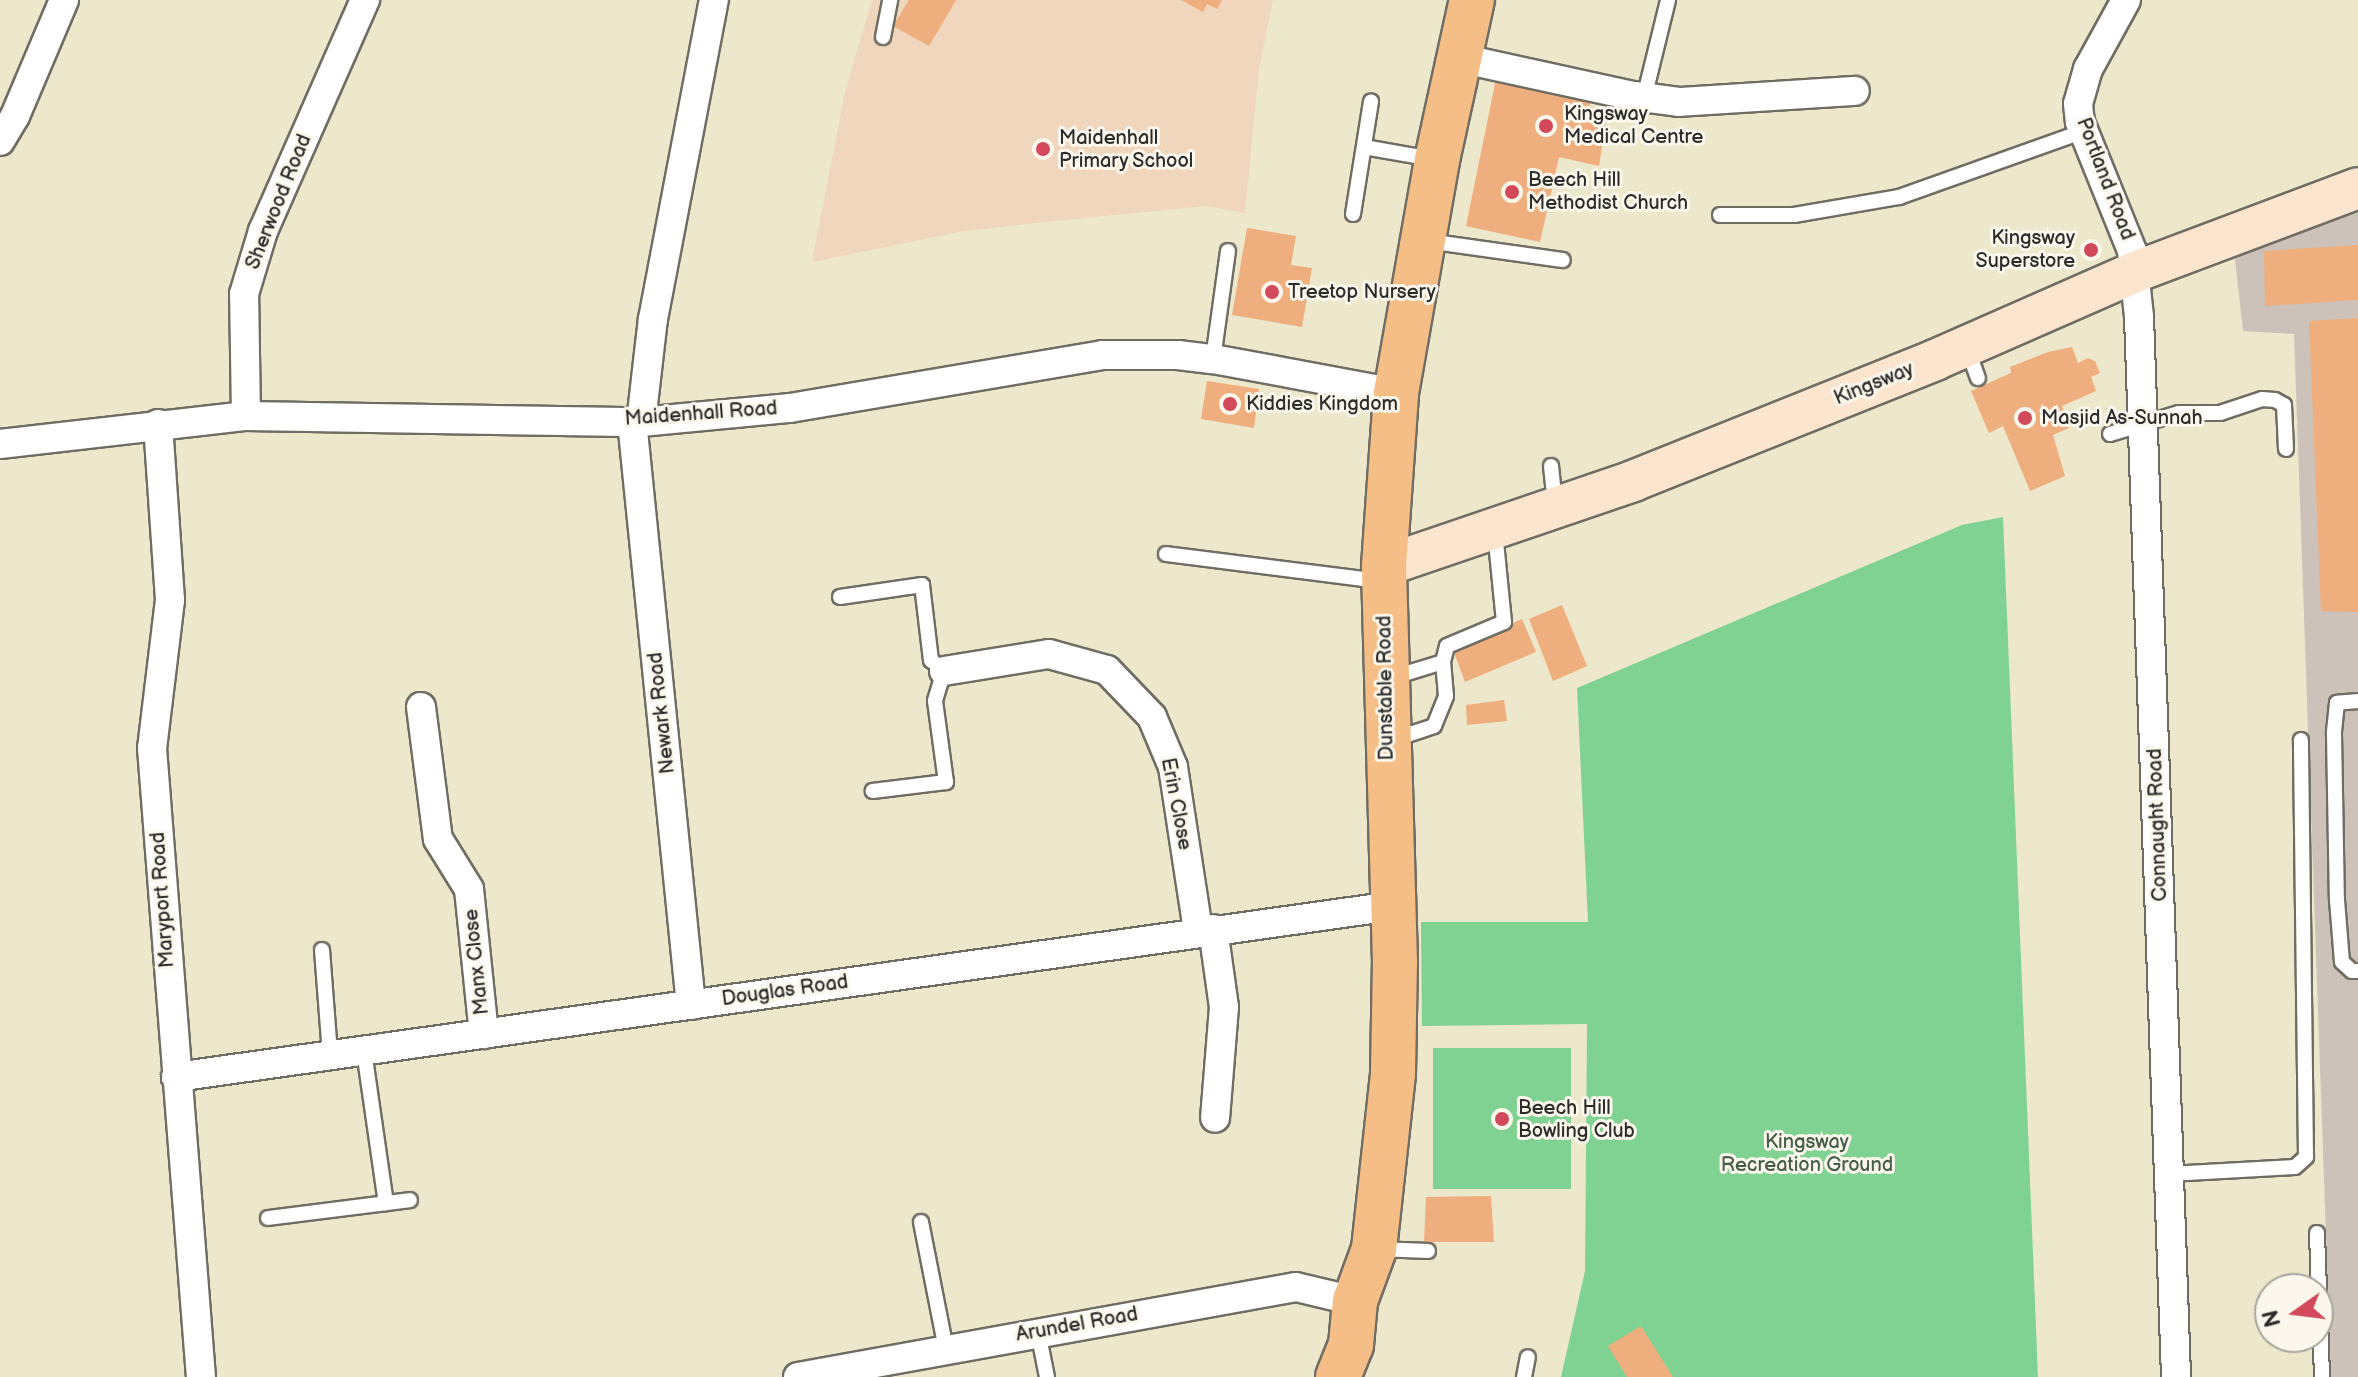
<!DOCTYPE html>
<style>
body{margin:0}
#map{position:relative;width:2358px;height:1377px;overflow:hidden;background:#ede7cb;font-family:"Balsamiq Sans",sans-serif}
div>[style]{position:absolute}
.built>*{inset:0;background:#efd6bc}
.industrial>*{inset:0;background:#cdc2b9}
.green>*{inset:0;background:#80d293}
.building>*{inset:0;background:#efae7d}
.roads{filter:drop-shadow(2px 0 #6f6d63) drop-shadow(-2px 0 #6f6d63) drop-shadow(0 2px #6f6d63) drop-shadow(0 -2px #6f6d63)}
.lane>*{height:14px;margin:-7px;padding:0 7px;transform-origin:7px;border-radius:7px;background:#fff}
.street>*{height:28px;margin:-14px;padding:0 14px;transform-origin:14px;border-radius:14px;background:#fff}
.secondary>*{height:40px;margin:-20px;padding:0 20px;transform-origin:20px;border-radius:20px;background:#fbe5cf}
.primary>*{height:44px;margin:-22px;padding:0 22px;transform-origin:22px;border-radius:22px;background:#f6be87}
.dots>*{width:22px;height:22px;translate:-50% -50%;box-sizing:border-box;border:4px solid #fbf7ec;border-radius:50%}
span{translate:-50% -50%;white-space:nowrap;text-align:center;line-height:1.15;-webkit-text-stroke:6px #fbf7ec;paint-order:stroke}
.poi-label{font-size:20px;color:#2b2b2b}
.left{translate:0 -50%;text-align:left}
.right{translate:-100% -50%;text-align:right}
.street-label{font-size:20px;color:#2b2b2b}
.park-label{font-size:20px;color:#445d4a}
.north{position:absolute;left:2254px;top:1273px;width:80px;height:80px;box-sizing:border-box;background:#fbf7ec;border:2px solid #a8a59f;border-radius:50%;rotate:256deg;font-size:22px;font-weight:700;line-height:32px;text-align:center;color:#2b2b2b}
.north::after{content:'';display:block;margin:auto;width:28px;height:36px;background:#d1495b;clip-path:polygon(50% 0,100% 100%,50% 72%,0 100%)}
</style>
<div id="map">
<div class="built">
<div style="clip-path:polygon(872px 0,1273px 0,1259px 68px,1245px 213px,1206px 206px,1044px 222px,964px 231px,812px 262px,845px 92px)"></div>
</div>
<div class="industrial">
<div style="clip-path:polygon(2358px 213px,2358px 1377px,2331px 1377px,2294px 334px,2243px 331px,2235px 259px,2323px 216px)"></div>
</div>
<div class="green">
<div style="clip-path:polygon(2003px 517px,2038px 1377px,1561px 1377px,1585px 1271px,1587px 1024px,1422px 1026px,1421px 922px,1588px 922px,1577px 688px,1962px 525px)"></div>
<div style="clip-path:polygon(1433px 1048px,1571px 1048px,1571px 1189px,1433px 1189px)"></div>
</div>
<div class="building">
<div style="clip-path:polygon(909px 0,956px 0,929px 46px,893px 26px)"></div>
<div style="clip-path:polygon(1181px 0,1222px 0,1217px 9px,1207px 4px,1203px 12px)"></div>
<div style="clip-path:polygon(1497px 74px,1592px 93px,1589px 107px,1608px 109px,1599px 166px,1559px 157px,1540px 242px,1466px 226px)"></div>
<div style="clip-path:polygon(1247px 228px,1296px 236px,1291px 265px,1312px 268px,1302px 327px,1232px 315px)"></div>
<div style="clip-path:polygon(2358px 245px,2358px 300px,2265px 306px,2264px 251px)"></div>
<div style="clip-path:polygon(2358px 318px,2358px 612px,2321px 611px,2309px 321px)"></div>
<div style="clip-path:polygon(2072px 347px,2078px 363px,2088px 358px,2095px 361px,2100px 373px,2091px 377px,2096px 391px,2062px 406px,2069px 428px,2053px 435px,2065px 476px,2030px 491px,2003px 426px,1989px 433px,1971px 391px,2011px 373px,2010px 367px,2048px 352px)"></div>
<div style="clip-path:polygon(1207px 381px,1259px 389px,1254px 428px,1201px 419px)"></div>
<div style="clip-path:polygon(1562px 605px,1587px 666px,1553px 681px,1529px 619px)"></div>
<div style="clip-path:polygon(1522px 619px,1536px 652px,1465px 682px,1453px 650px)"></div>
<div style="clip-path:polygon(1504px 700px,1507px 721px,1467px 725px,1466px 705px)"></div>
<div style="clip-path:polygon(1491px 1196px,1494px 1242px,1424px 1242px,1426px 1197px)"></div>
<div style="clip-path:polygon(1641px 1326px,1673px 1377px,1627px 1377px,1608px 1346px)"></div>
</div>
<div class="roads">
<div class="lane">
<div style="left:883px;top:37px;width:38px;rotate:-79deg"></div>
<div style="left:1644px;top:98px;width:101px;rotate:-76.2deg"></div>
<div style="left:1364px;top:147px;width:70px;rotate:9.9deg"></div>
<div style="left:1353px;top:214px;width:114px;rotate:-80.9deg"></div>
<div style="left:1720px;top:215px;width:74px"></div>
<div style="left:1794px;top:215px;width:107px;rotate:-9.7deg"></div>
<div style="left:1899px;top:197px;width:196px;rotate:-19.6deg"></div>
<div style="left:1427px;top:241px;width:137px;rotate:8deg"></div>
<div style="left:1967px;top:348px;width:32px;rotate:70deg"></div>
<div style="left:1213px;top:359px;width:109px;rotate:-82.1deg"></div>
<div style="left:2110px;top:434px;width:72px;rotate:-16.9deg"></div>
<div style="left:2179px;top:413px;width:41px"></div>
<div style="left:2220px;top:413px;width:44px;rotate:-18.4deg"></div>
<div style="left:2262px;top:399px;width:13px;rotate:4deg"></div>
<div style="left:2275px;top:400px;width:10px;rotate:29deg"></div>
<div style="left:2284px;top:405px;width:44px;rotate:87.4deg"></div>
<div style="left:1551px;top:466px;width:38px;rotate:84deg"></div>
<div style="left:1166px;top:554px;width:216px;rotate:7.2deg"></div>
<div style="left:840px;top:597px;width:83px;rotate:-8.3deg"></div>
<div style="left:922px;top:585px;width:76px;rotate:83.2deg"></div>
<div style="left:931px;top:660px;width:17px;rotate:40deg"></div>
<div style="left:944px;top:671px;width:31px;rotate:107deg"></div>
<div style="left:935px;top:701px;width:82px;rotate:82.3deg"></div>
<div style="left:946px;top:782px;width:74px;rotate:173deg"></div>
<div style="left:1394px;top:677px;width:51px;rotate:-17deg"></div>
<div style="left:1443px;top:662px;width:16px;rotate:-76deg"></div>
<div style="left:1447px;top:646px;width:62px;rotate:-22.8deg"></div>
<div style="left:1504px;top:622px;width:90px;rotate:-95.7deg"></div>
<div style="left:2358px;top:701px;width:21px;rotate:175deg"></div>
<div style="left:2337px;top:703px;width:31px;rotate:96deg"></div>
<div style="left:2334px;top:734px;width:166px;rotate:89deg"></div>
<div style="left:2337px;top:900px;width:62px;rotate:85.4deg"></div>
<div style="left:2342px;top:962px;width:13px;rotate:42deg"></div>
<div style="left:2352px;top:971px;width:6px"></div>
<div style="left:1395px;top:739px;width:41px;rotate:-18.4deg"></div>
<div style="left:1434px;top:726px;width:32px;rotate:-68deg"></div>
<div style="left:1446px;top:696px;width:34px;rotate:-95deg"></div>
<div style="left:322px;top:950px;width:105px;rotate:85.6deg"></div>
<div style="left:364px;top:1051px;width:154px;rotate:81.8deg"></div>
<div style="left:2169px;top:1174px;width:126px;rotate:-3.2deg"></div>
<div style="left:2295px;top:1167px;width:15px;rotate:-42deg"></div>
<div style="left:2306px;top:1157px;width:417px;rotate:-90.7deg"></div>
<div style="left:268px;top:1218px;width:143px;rotate:-7.2deg"></div>
<div style="left:921px;top:1222px;width:129px;rotate:78.9deg"></div>
<div style="left:2317px;top:1233px;width:144px;rotate:88deg"></div>
<div style="left:1378px;top:1249px;width:50px;rotate:2.3deg"></div>
<div style="left:1038px;top:1332px;width:46px;rotate:78.7deg"></div>
<div style="left:1524px;top:1377px;width:20px;rotate:-79deg"></div>
</div>
<div class="street">
<div style="left:2126px;top:0;width:79px;rotate:118.8deg"></div>
<div style="left:2088px;top:69px;width:36px;rotate:106deg"></div>
<div style="left:2078px;top:104px;width:18px;rotate:84deg"></div>
<div style="left:2080px;top:122px;width:139px;rotate:68deg"></div>
<div style="left:2132px;top:251px;width:66px;rotate:83.9deg"></div>
<div style="left:2139px;top:317px;width:1061px;rotate:88deg"></div>
<div style="left:1459px;top:58px;width:179px;rotate:12.3deg"></div>
<div style="left:1634px;top:96px;width:45px;rotate:7.6deg"></div>
<div style="left:1679px;top:102px;width:176px;rotate:-3.6deg"></div>
<div style="left:0;top:141px;width:29px;rotate:-59deg"></div>
<div style="left:15px;top:116px;width:126px;rotate:-67.1deg"></div>
<div style="left:246px;top:416px;width:122px;rotate:-90.9deg"></div>
<div style="left:244px;top:294px;width:66px;rotate:-73.2deg"></div>
<div style="left:263px;top:231px;width:253px;rotate:-66.2deg"></div>
<div style="left:632px;top:421px;width:587px;rotate:84.23deg"></div>
<div style="left:641px;top:422px;width:104px;rotate:-83.4deg"></div>
<div style="left:653px;top:319px;width:325px;rotate:-79.2deg"></div>
<div style="left:158px;top:424px;width:176px;rotate:86.1deg"></div>
<div style="left:170px;top:600px;width:149px;rotate:96.9deg"></div>
<div style="left:152px;top:748px;width:631px;rotate:85.55deg"></div>
<div style="left:0;top:444px;width:248px;rotate:-6.5deg"></div>
<div style="left:246px;top:416px;width:395px;rotate:0.9deg"></div>
<div style="left:641px;top:422px;width:150px;rotate:-5.4deg"></div>
<div style="left:790px;top:408px;width:316px;rotate:-9.6deg"></div>
<div style="left:1102px;top:355px;width:76px"></div>
<div style="left:1178px;top:355px;width:35px;rotate:7deg"></div>
<div style="left:1213px;top:359px;width:186px;rotate:10.5deg"></div>
<div style="left:944px;top:671px;width:106px;rotate:-9.2deg"></div>
<div style="left:1049px;top:654px;width:60px;rotate:15.4deg"></div>
<div style="left:1107px;top:670px;width:65px;rotate:46.2deg"></div>
<div style="left:1152px;top:717px;width:54px;rotate:67.2deg"></div>
<div style="left:1173px;top:767px;width:166px;rotate:81.3deg"></div>
<div style="left:421px;top:707px;width:133px;rotate:82.7deg"></div>
<div style="left:438px;top:839px;width:59px;rotate:58.2deg"></div>
<div style="left:469px;top:889px;width:146px;rotate:84.1deg"></div>
<div style="left:1213px;top:929px;width:79px;rotate:82deg"></div>
<div style="left:1224px;top:1007px;width:111px;rotate:94.6deg"></div>
<div style="left:176px;top:1077px;width:1229px;rotate:-8deg"></div>
<div style="left:798px;top:1377px;width:506px;rotate:-10.24deg"></div>
<div style="left:1296px;top:1287px;width:61px;rotate:13.3deg"></div>
</div>
<div class="secondary">
<div style="left:1384px;top:566px;width:263px;rotate:-18.8deg"></div>
<div style="left:1633px;top:481px;width:325px;rotate:-21.8deg"></div>
<div style="left:1935px;top:360px;width:219px;rotate:-23.7deg"></div>
<div style="left:2135px;top:272px;width:238px;rotate:-20.6deg"></div>
</div>
<div class="primary">
<div style="left:1338px;top:1377px;width:35px;rotate:-68deg"></div>
<div style="left:1351px;top:1345px;width:44px;rotate:-84.8deg"></div>
<div style="left:1355px;top:1301px;width:55px;rotate:-69.9deg"></div>
<div style="left:1374px;top:1249px;width:177px;rotate:-83.8deg"></div>
<div style="left:1393px;top:1073px;width:110px;rotate:-89deg"></div>
<div style="left:1395px;top:963px;width:397px;rotate:-91.6deg"></div>
<div style="left:1384px;top:566px;width:173px;rotate:-86deg"></div>
<div style="left:1396px;top:393px;width:237px;rotate:-80deg"></div>
<div style="left:1437px;top:160px;width:164px;rotate:-77.7deg"></div>
</div>
</div>
<div class="dots">
<div style="left:1546px;top:126px;background:#d1495b"></div>
<div style="left:1043px;top:149px;background:#d1495b"></div>
<div style="left:1512px;top:192px;background:#d1495b"></div>
<div style="left:2091px;top:250px;background:#d1495b"></div>
<div style="left:1272px;top:292px;background:#d1495b"></div>
<div style="left:1230px;top:404px;background:#d1495b"></div>
<div style="left:2025px;top:418px;background:#d1495b"></div>
<div style="left:1502px;top:1119px;background:#d1495b"></div>
</div>
<div class="poi-label">
<span class="left" style="left:1564px;top:126px">Kingsway<br>Medical Centre</span>
<span class="left" style="left:1059px;top:150px">Maidenhall<br>Primary School</span>
<span class="left" style="left:1528px;top:192px">Beech Hill<br>Methodist Church</span>
<span class="right" style="left:2075px;top:250px">Kingsway<br>Superstore</span>
<span class="left" style="left:1288px;top:292px">Treetop Nursery</span>
<span class="left" style="left:1246px;top:404px">Kiddies Kingdom</span>
<span class="left" style="left:2041px;top:418px">Masjid As-Sunnah</span>
<span class="left" style="left:1518px;top:1120px">Beech Hill<br>Bowling Club</span>
</div>
<div class="street-label">
<span style="left:2105px;top:179px;rotate:69deg">Portland Road</span>
<span style="left:279px;top:202px;rotate:-68deg">Sherwood Road</span>
<span style="left:1874px;top:384px;rotate:-22deg">Kingsway</span>
<span style="left:701px;top:414px;rotate:-4deg">Maidenhall Road</span>
<span style="left:1386px;top:688px;rotate:-91deg">Dunstable Road</span>
<span style="left:662px;top:713px;rotate:-96deg">Newark Road</span>
<span style="left:1176px;top:804px;rotate:79deg">Erin Close</span>
<span style="left:2158px;top:825px;rotate:-92deg">Connaught Road</span>
<span style="left:163px;top:900px;rotate:-94deg">Maryport Road</span>
<span style="left:477px;top:962px;rotate:-96deg">Manx Close</span>
<span style="left:785px;top:991px;rotate:-8deg">Douglas Road</span>
<span style="left:1077px;top:1325px;rotate:-10deg">Arundel Road</span>
</div>
<div class="park-label">
<span style="left:1807px;top:1154px">Kingsway<br>Recreation Ground</span>
</div>
<div class="north">N</div>
</div>
